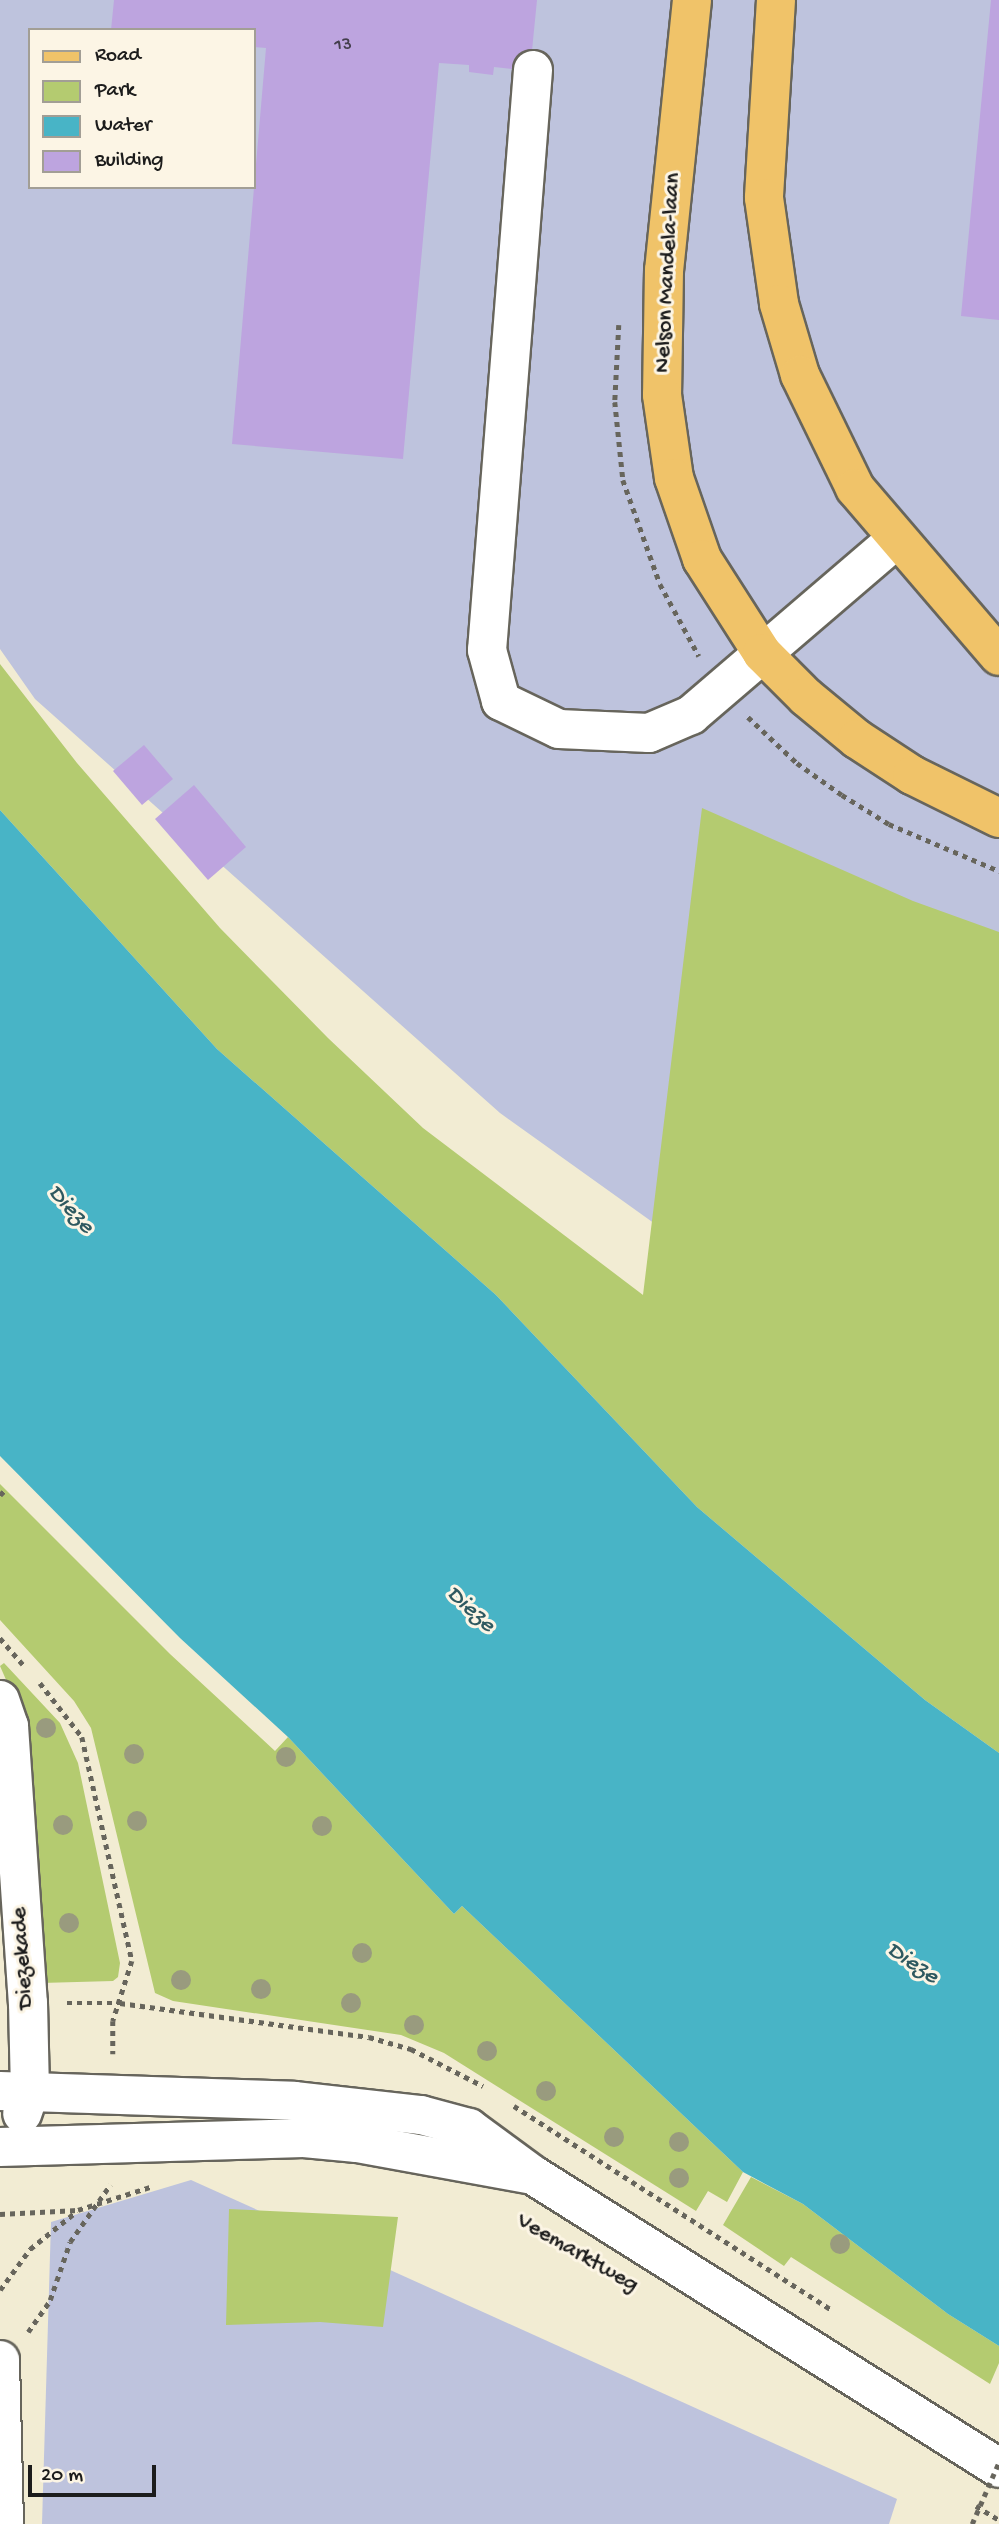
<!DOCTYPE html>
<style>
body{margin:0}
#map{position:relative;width:999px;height:2524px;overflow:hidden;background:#f2ecd3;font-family:"Gochi Hand",sans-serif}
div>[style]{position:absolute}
.industrial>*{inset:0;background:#bec3dd}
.green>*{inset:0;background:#b4cb70}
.water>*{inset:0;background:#48b4c6}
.building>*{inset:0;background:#bda4df}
.path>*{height:4.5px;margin-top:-2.25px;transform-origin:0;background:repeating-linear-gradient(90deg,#67655c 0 5px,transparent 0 10px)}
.roads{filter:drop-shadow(2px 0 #67655c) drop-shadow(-2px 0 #67655c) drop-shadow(0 2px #67655c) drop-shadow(0 -2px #67655c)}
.minor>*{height:38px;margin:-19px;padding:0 19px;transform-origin:19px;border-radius:19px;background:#fff}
.major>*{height:38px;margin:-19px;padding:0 19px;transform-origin:19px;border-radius:19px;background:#f0c369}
.path-bridge>*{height:4.5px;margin-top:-2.25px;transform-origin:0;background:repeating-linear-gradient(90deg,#67655c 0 5px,transparent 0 10px)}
.trees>*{width:20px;height:20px;margin:-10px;border-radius:50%;background:#999b7e}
span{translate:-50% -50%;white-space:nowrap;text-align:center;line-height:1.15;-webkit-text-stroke:6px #fcf5e5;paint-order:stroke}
.number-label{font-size:19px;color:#443e4d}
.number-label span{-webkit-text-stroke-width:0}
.street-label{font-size:23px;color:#1c1c1c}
.water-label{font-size:24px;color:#2e5960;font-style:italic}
.legend{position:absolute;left:28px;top:28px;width:228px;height:161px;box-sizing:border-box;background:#fcf5e5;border:2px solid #a29e95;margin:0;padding:9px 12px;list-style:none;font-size:21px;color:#1c1c1c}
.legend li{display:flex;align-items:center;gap:14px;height:35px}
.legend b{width:35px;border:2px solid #a29e95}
.scale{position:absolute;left:28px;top:2465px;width:128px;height:32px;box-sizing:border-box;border:4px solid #1c1c1c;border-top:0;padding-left:9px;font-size:21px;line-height:24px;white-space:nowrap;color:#1c1c1c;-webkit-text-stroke:5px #fcf5e5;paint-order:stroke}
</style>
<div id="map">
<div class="industrial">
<div style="clip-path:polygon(evenodd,0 0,999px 0,999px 1470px,500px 1113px,35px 699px,0 649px,0 0,30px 30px,254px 30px,254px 187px,30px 187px,30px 30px)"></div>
<div style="clip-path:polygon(191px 2180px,897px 2499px,889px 2524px,42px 2524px,51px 2222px)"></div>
</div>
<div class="green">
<div style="clip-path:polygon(0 664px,77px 763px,220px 928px,328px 1038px,423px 1128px,643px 1295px,702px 808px,913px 901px,999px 932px,999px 1753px,925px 1700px,697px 1507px,496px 1295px,217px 1049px,0 810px)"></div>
<div style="clip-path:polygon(0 1484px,170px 1654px,275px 1751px,288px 1737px,454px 1914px,462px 1906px,743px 2172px,727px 2202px,708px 2191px,696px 2211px,444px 2053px,401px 2035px,173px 2001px,155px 1993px,91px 1728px,74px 1701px,0 1620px)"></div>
<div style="clip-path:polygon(4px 1663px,60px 1723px,78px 1763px,120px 1963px,118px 1977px,113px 1981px,41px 1983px,14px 1698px,0 1666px)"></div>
<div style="clip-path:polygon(751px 2177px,803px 2204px,948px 2314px,999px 2346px,999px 2363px,990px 2384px,791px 2257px,784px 2266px,723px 2225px)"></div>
<div style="clip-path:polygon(229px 2209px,398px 2217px,383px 2327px,320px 2322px,226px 2325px)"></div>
</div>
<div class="water">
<div style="clip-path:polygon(0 810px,217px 1049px,496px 1295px,697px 1507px,925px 1700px,999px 1753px,999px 2346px,948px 2314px,803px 2204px,743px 2172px,462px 1906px,454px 1914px,288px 1737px,180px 1638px,0 1456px)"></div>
</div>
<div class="building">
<div style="clip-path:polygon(114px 0,537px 0,530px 71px,494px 67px,493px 75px,469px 72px,469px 65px,439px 63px,403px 459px,232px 444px,266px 48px,254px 47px,254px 30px,111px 30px)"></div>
<div style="clip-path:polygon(991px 0,999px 0,999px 320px,961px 316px)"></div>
<div style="clip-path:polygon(144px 745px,173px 779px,142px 805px,113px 771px)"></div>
<div style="clip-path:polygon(194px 785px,246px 847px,208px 880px,155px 819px)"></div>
</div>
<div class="path">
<div style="left:619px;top:325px;width:77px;rotate:93deg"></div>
<div style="left:615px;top:402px;width:78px;rotate:84.1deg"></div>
<div style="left:623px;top:480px;width:110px;rotate:70.4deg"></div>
<div style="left:660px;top:584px;width:82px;rotate:61.6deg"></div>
<div style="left:748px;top:717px;width:67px;rotate:43.2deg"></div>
<div style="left:797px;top:763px;width:55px;rotate:35.4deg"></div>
<div style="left:842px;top:795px;width:55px;rotate:31.7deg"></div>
<div style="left:889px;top:824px;width:120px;rotate:23.1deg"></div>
<div style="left:0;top:1495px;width:7px;rotate:-45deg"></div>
<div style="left:0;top:1638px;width:35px;rotate:49deg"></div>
<div style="left:40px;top:1683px;width:68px;rotate:52.1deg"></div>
<div style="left:82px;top:1737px;width:230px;rotate:77.4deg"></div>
<div style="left:132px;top:1961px;width:63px;rotate:107.6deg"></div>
<div style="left:113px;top:2021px;width:33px;rotate:90deg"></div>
<div style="left:67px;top:2003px;width:53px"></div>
<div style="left:120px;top:2003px;width:251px;rotate:7.8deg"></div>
<div style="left:369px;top:2037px;width:44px;rotate:15.9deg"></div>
<div style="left:411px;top:2049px;width:81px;rotate:27.2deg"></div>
<div style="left:514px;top:2106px;width:379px;rotate:32.7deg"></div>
<div style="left:0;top:2214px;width:78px;rotate:-2.9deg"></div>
<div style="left:78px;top:2210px;width:76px;rotate:-17.7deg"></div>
<div style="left:0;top:2290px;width:51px;rotate:-53.8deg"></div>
<div style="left:30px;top:2249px;width:60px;rotate:-39deg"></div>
<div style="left:28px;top:2332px;width:39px;rotate:-55deg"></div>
<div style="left:50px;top:2300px;width:61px;rotate:-71deg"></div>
<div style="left:70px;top:2242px;width:70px;rotate:-54.9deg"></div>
<div style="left:976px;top:2506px;width:27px;rotate:31deg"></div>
</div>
<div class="roads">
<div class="minor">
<div style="left:533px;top:70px;width:582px;rotate:94.53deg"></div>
<div style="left:487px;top:650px;width:53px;rotate:74.6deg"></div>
<div style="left:501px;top:701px;width:64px;rotate:25.8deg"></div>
<div style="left:559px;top:729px;width:90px;rotate:2.5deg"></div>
<div style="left:649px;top:733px;width:46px;rotate:-23.2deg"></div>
<div style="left:691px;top:715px;width:269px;rotate:-40.6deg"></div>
<div style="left:0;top:1700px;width:28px;rotate:71deg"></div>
<div style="left:9px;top:1726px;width:278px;rotate:86.1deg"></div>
<div style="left:28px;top:2003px;width:88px;rotate:88.7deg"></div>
<div style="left:30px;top:2091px;width:24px;rotate:109deg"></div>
<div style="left:0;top:2091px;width:294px;rotate:1.9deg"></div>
<div style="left:294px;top:2101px;width:128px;rotate:6.3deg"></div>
<div style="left:421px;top:2115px;width:50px;rotate:15.2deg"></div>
<div style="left:469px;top:2128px;width:79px;rotate:36.3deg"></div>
<div style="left:533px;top:2175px;width:550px;rotate:32.16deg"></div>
<div style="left:0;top:2147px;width:304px;rotate:-1.7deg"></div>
<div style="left:304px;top:2138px;width:53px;rotate:5.4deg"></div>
<div style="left:357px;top:2143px;width:174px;rotate:10.3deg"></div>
<div style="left:0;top:2360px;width:164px;rotate:88.6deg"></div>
</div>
<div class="major">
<div style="left:692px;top:0;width:271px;rotate:95.9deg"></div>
<div style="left:664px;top:270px;width:125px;rotate:90.9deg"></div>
<div style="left:662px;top:395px;width:84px;rotate:81.8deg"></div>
<div style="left:674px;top:478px;width:86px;rotate:70.9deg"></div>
<div style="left:702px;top:559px;width:112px;rotate:57.4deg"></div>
<div style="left:762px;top:653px;width:62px;rotate:45deg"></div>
<div style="left:806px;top:697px;width:66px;rotate:39.5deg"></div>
<div style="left:857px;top:739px;width:66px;rotate:33.2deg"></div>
<div style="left:912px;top:775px;width:97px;rotate:26.3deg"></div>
<div style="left:776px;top:0;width:198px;rotate:93.5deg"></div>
<div style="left:764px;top:198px;width:107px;rotate:81.9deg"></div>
<div style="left:779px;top:304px;width:74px;rotate:73.5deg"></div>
<div style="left:800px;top:375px;width:126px;rotate:64deg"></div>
<div style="left:855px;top:488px;width:221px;rotate:49.4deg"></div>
</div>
</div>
<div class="path-bridge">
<div style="left:972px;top:2524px;width:68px;rotate:-66.5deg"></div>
</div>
<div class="trees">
<div style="left:46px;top:1728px"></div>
<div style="left:134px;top:1754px"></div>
<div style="left:286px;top:1757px"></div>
<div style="left:137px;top:1821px"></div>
<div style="left:63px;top:1825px"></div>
<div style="left:322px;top:1826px"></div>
<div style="left:69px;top:1923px"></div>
<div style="left:362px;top:1953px"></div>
<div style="left:181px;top:1980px"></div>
<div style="left:261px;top:1989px"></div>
<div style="left:351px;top:2003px"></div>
<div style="left:414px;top:2025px"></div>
<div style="left:487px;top:2051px"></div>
<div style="left:546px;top:2091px"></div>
<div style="left:614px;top:2137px"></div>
<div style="left:679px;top:2142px"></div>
<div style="left:679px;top:2178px"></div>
<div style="left:840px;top:2244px"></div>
</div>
<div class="number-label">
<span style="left:343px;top:46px">13</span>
</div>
<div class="street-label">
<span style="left:669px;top:273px;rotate:-87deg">Nelson Mandela-laan</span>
<span style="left:24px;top:1958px;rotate:-94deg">Diezekade</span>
<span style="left:577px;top:2254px;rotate:30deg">Veemarktweg</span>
</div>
<div class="water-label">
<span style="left:70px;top:1210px;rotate:48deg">Dieze</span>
<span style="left:470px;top:1610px;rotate:42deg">Dieze</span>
<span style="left:912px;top:1964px;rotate:34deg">Dieze</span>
</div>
<ul class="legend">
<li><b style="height:9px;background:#f0c369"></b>Road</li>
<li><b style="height:19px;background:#b4cb70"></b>Park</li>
<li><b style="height:19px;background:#48b4c6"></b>Water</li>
<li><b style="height:19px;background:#bda4df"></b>Building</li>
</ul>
<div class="scale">20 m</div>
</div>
